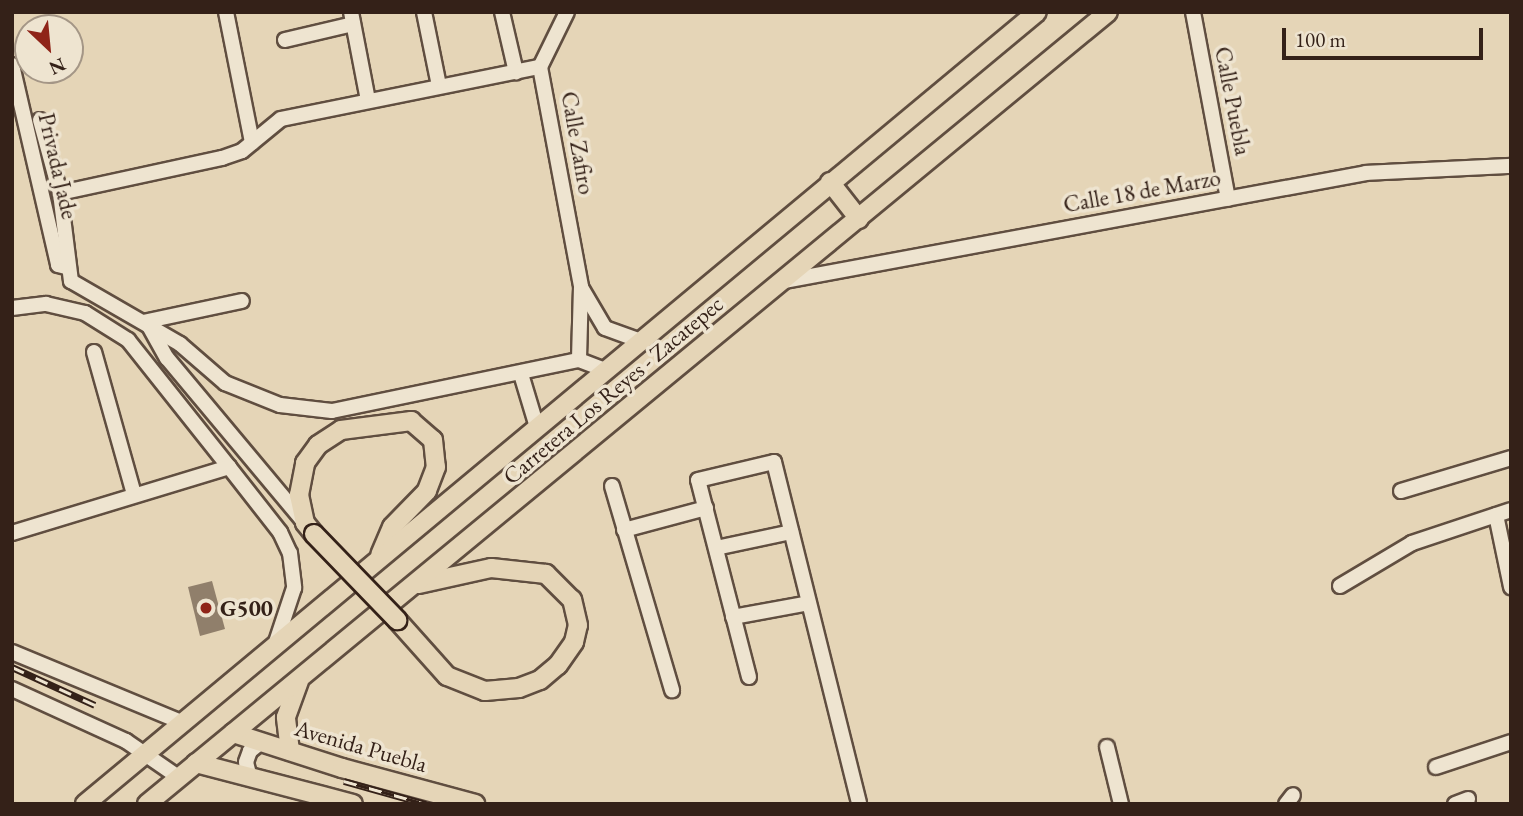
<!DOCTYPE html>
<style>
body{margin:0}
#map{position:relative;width:1523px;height:816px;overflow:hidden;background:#e5d5b7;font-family:"EB Garamond",serif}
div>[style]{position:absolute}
.building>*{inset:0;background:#907f6b}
.roads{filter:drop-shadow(2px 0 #604e40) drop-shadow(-2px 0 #604e40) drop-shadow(0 2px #604e40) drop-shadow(0 -2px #604e40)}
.minor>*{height:14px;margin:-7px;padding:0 7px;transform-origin:7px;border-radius:7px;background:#eee4d0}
.major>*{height:18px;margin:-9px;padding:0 9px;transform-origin:9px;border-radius:9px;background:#e5d5b7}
.rail>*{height:7px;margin-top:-3.5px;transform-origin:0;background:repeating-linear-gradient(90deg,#eee4d0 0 13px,#342118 0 26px);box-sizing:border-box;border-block:2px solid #342118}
.bridges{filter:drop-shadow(2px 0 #342118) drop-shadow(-2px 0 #342118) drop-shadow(0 2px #342118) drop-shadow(0 -2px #342118)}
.major-bridge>*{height:18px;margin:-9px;padding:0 9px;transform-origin:9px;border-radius:9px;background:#e5d5b7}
.dots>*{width:19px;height:19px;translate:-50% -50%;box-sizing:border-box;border:4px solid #eee4d0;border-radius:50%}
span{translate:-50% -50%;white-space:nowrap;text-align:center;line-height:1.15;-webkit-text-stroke:7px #eee4d0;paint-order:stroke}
.street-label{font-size:23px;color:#342118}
.poi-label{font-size:23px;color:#342118;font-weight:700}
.left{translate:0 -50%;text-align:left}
.frame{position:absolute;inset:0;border:14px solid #342118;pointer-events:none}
.north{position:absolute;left:14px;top:14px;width:70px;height:70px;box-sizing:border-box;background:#eee4d0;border:2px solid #a49686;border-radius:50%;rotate:154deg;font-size:19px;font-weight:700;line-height:28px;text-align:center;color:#342118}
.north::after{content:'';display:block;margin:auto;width:24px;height:32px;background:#8f2418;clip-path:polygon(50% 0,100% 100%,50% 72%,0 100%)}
.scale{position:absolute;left:1282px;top:28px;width:201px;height:32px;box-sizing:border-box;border:4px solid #342118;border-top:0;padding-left:9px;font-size:21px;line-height:24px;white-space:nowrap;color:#342118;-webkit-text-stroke:5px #eee4d0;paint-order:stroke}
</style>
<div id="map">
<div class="building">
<div style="clip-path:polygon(212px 581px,225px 629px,200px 636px,188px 587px)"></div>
</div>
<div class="roads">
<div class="minor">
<div style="left:226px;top:12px;width:133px;rotate:78.7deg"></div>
<div style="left:351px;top:12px;width:90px;rotate:79.1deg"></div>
<div style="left:424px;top:12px;width:76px;rotate:78.5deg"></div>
<div style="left:502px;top:12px;width:62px;rotate:76.9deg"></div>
<div style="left:567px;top:12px;width:61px;rotate:116.1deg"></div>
<div style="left:540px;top:67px;width:224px;rotate:79.4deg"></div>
<div style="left:581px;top:287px;width:73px;rotate:91.6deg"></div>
<div style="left:1193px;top:12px;width:190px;rotate:79.4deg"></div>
<div style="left:285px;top:40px;width:70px;rotate:-13.2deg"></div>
<div style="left:12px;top:65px;width:205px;rotate:77deg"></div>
<div style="left:58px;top:265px;width:11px;rotate:15deg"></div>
<div style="left:40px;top:120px;width:76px;rotate:74.7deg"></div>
<div style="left:60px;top:193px;width:89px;rotate:82.9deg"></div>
<div style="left:71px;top:281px;width:126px;rotate:30deg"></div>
<div style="left:180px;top:344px;width:60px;rotate:40.9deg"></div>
<div style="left:225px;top:383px;width:59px;rotate:21.8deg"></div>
<div style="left:280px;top:405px;width:52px;rotate:6.6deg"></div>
<div style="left:332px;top:411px;width:252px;rotate:-11.7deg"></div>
<div style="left:579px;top:360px;width:28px;rotate:21deg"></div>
<div style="left:60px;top:193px;width:166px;rotate:-12.2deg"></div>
<div style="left:222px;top:158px;width:21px;rotate:-19deg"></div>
<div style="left:242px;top:151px;width:50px;rotate:-39.4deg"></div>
<div style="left:281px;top:119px;width:264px;rotate:-11.4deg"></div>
<div style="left:784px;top:281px;width:592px;rotate:-10.51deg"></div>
<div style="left:1366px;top:173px;width:145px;rotate:-2.8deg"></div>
<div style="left:582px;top:289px;width:45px;rotate:59.5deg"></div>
<div style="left:605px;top:328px;width:37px;rotate:20deg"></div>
<div style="left:12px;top:308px;width:34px;rotate:-7deg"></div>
<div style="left:46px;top:304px;width:40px;rotate:13deg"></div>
<div style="left:85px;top:313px;width:51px;rotate:32.1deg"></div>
<div style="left:128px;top:340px;width:162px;rotate:51.5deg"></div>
<div style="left:229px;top:467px;width:83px;rotate:51.9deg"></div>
<div style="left:280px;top:532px;width:23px;rotate:65deg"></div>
<div style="left:290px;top:553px;width:35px;rotate:83deg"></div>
<div style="left:294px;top:588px;width:60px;rotate:108.4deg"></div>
<div style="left:143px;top:322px;width:101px;rotate:-12deg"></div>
<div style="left:149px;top:326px;width:37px;rotate:61deg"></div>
<div style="left:167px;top:358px;width:215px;rotate:50.1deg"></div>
<div style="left:94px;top:352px;width:148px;rotate:74.3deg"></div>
<div style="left:521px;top:374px;width:55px;rotate:73.2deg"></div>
<div style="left:612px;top:486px;width:213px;rotate:73.6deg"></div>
<div style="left:1401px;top:491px;width:115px;rotate:-16.7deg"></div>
<div style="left:1496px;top:515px;width:74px;rotate:78.2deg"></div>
<div style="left:624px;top:530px;width:85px;rotate:-15deg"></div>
<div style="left:12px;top:533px;width:227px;rotate:-16.9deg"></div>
<div style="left:716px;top:548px;width:77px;rotate:-12deg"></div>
<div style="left:1340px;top:586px;width:84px;rotate:-30.8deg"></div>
<div style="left:1412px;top:543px;width:104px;rotate:-18.4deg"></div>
<div style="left:733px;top:617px;width:77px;rotate:-10.4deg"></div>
<div style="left:12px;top:652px;width:185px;rotate:22.5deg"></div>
<div style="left:749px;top:677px;width:203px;rotate:-104.5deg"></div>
<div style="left:698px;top:480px;width:78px;rotate:-13.3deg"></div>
<div style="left:774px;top:462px;width:352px;rotate:76deg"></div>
<div style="left:12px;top:689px;width:125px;rotate:24.5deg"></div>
<div style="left:126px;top:741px;width:63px;rotate:34.7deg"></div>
<div style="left:1107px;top:747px;width:59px;rotate:76.2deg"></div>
<div style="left:1436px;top:767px;width:79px;rotate:-18.4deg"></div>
<div style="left:249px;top:774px;width:12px;rotate:-104deg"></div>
<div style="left:246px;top:762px;width:12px;rotate:-70deg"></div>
<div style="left:250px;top:751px;width:14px;rotate:-39deg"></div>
<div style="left:1286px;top:804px;width:11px;rotate:-52deg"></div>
<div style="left:1455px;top:804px;width:14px;rotate:-21deg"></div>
</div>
<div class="major">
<div style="left:830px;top:182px;width:47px;rotate:51.9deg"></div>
<div style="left:314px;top:534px;width:14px;rotate:-129deg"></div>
<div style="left:305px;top:523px;width:29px;rotate:-102deg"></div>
<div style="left:299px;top:495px;width:33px;rotate:-79deg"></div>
<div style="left:305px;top:463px;width:22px;rotate:-54deg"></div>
<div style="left:318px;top:445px;width:27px;rotate:-33deg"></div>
<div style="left:341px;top:430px;width:71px;rotate:-7.3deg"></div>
<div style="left:411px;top:421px;width:29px;rotate:41deg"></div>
<div style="left:433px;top:440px;width:27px;rotate:84deg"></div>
<div style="left:436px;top:467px;width:26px;rotate:111deg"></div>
<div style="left:427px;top:491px;width:50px;rotate:134.2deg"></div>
<div style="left:392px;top:527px;width:30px;rotate:113deg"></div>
<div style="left:397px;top:620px;width:75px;rotate:48.2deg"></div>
<div style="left:447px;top:676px;width:41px;rotate:21.5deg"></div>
<div style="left:485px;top:691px;width:34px;rotate:-5deg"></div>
<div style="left:519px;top:688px;width:22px;rotate:-21deg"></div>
<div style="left:540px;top:680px;width:23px;rotate:-40deg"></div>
<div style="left:558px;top:665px;width:28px;rotate:-55deg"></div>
<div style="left:574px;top:642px;width:17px;rotate:-77deg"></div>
<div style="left:578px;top:625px;width:26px;rotate:-103deg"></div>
<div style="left:572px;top:600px;width:37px;rotate:-135deg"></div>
<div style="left:546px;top:574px;width:55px;rotate:-173.8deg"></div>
<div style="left:491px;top:568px;width:75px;rotate:167.6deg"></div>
<div style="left:233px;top:733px;width:114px;rotate:17.8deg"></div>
<div style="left:342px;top:768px;width:138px;rotate:15.1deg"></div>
<div style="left:290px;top:751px;width:34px;rotate:-97deg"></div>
<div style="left:286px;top:717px;width:38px;rotate:-70deg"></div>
<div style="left:196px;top:763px;width:162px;rotate:14.6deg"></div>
<div style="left:85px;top:804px;width:1238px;rotate:-39.76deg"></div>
<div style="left:147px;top:804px;width:1245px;rotate:-39.49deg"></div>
</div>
</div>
<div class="rail">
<div style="left:12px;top:667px;width:91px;rotate:24.6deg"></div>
<div style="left:344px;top:781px;width:85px;rotate:15.7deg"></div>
</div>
<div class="bridges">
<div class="major-bridge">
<div style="left:314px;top:534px;width:120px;rotate:46deg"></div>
</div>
</div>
<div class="dots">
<div style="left:206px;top:608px;background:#8f2418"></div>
</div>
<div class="street-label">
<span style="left:1233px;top:101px;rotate:79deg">Calle Puebla</span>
<span style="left:578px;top:143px;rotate:80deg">Calle Zafiro</span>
<span style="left:58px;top:166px;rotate:77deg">Privada Jade</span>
<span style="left:1142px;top:191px;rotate:-10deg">Calle 18 de Marzo</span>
<span style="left:613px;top:390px;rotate:-40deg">Carretera Los Reyes - Zacatepec</span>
<span style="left:361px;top:746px;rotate:16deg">Avenida Puebla</span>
</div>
<div class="poi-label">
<span class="left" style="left:220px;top:608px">G500</span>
</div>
<div class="frame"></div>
<div class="north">N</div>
<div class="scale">100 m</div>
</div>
